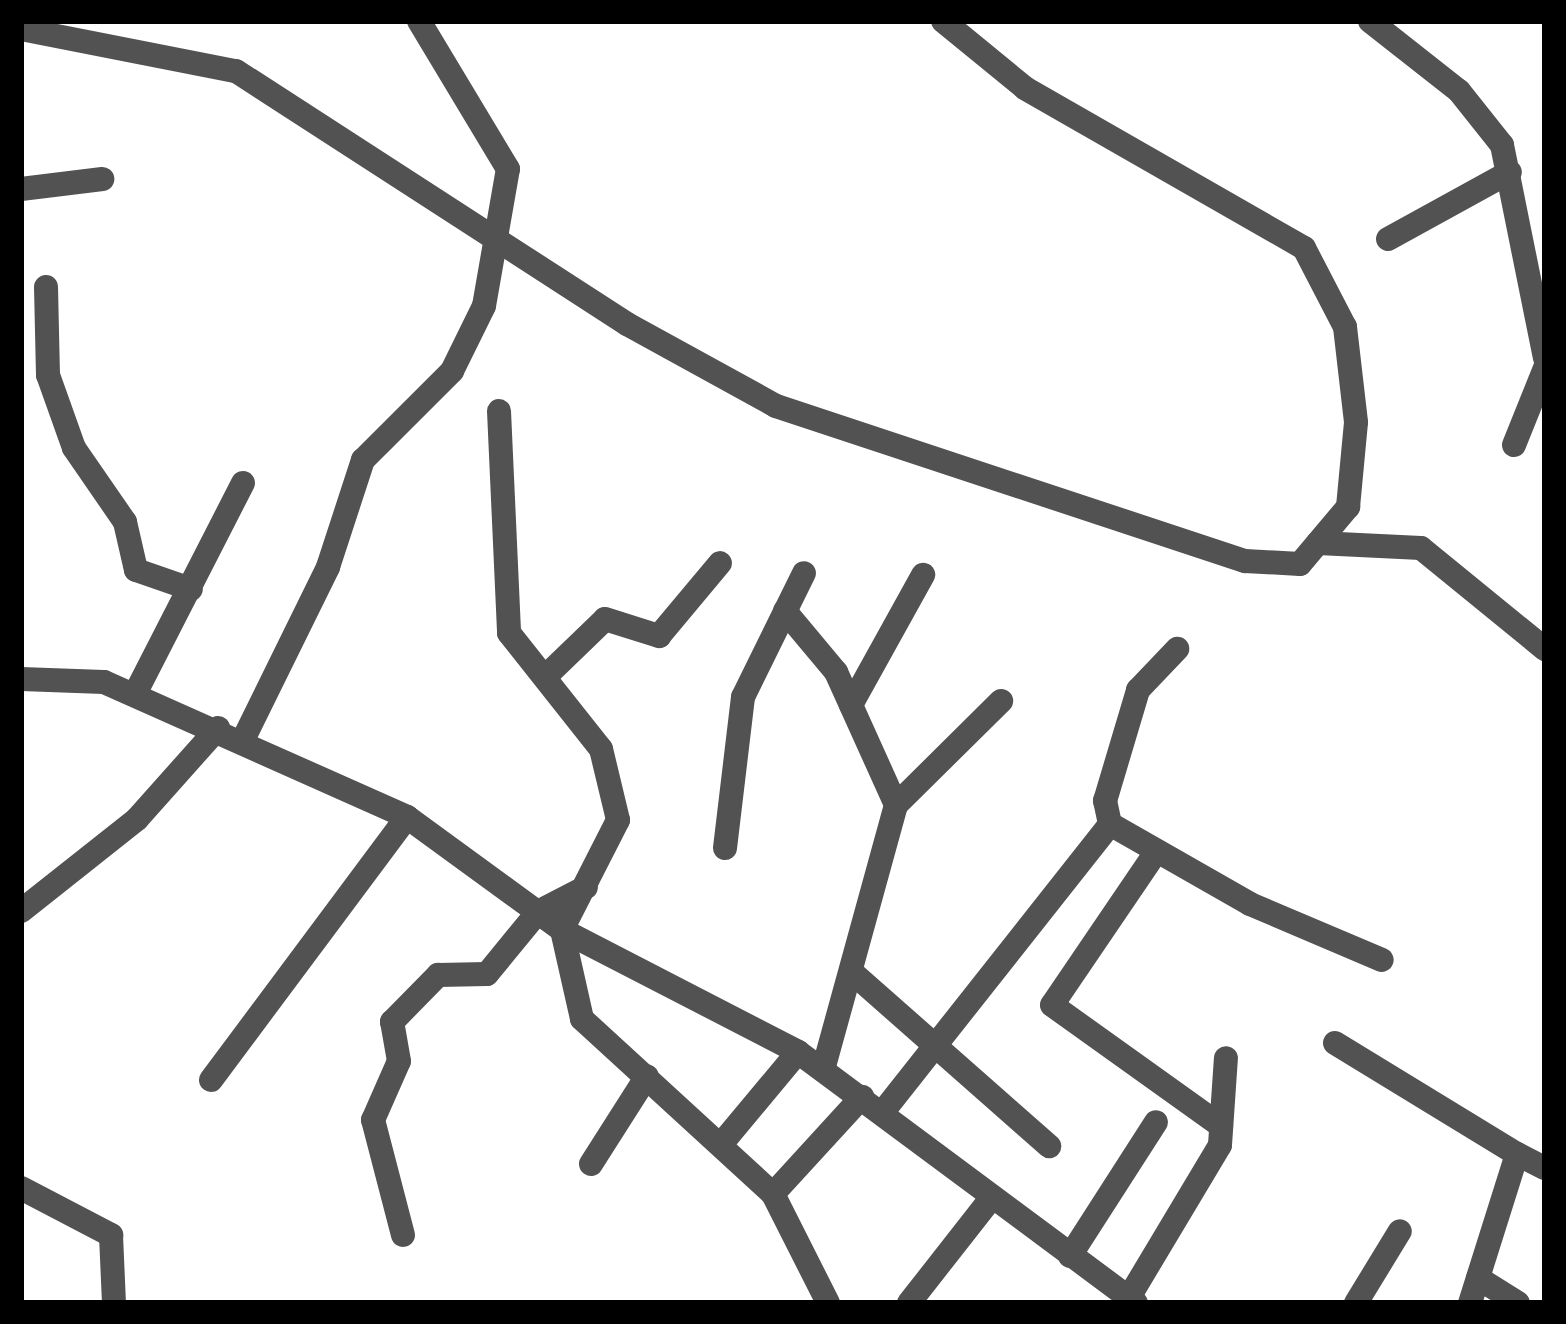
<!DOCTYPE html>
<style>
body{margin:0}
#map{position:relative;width:1566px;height:1324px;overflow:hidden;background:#fff;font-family:"Fira Sans",sans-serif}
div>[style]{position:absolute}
.minor>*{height:24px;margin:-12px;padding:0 12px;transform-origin:12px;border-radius:12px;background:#525252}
.tertiary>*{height:24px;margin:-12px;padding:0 12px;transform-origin:12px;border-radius:12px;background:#525252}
span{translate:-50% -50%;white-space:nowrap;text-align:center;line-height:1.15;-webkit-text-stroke:9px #fff;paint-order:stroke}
.frame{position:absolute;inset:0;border:24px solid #000;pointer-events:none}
</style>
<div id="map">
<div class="minor">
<div style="left:1370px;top:21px;width:113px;rotate:38.2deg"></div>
<div style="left:1459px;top:91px;width:69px;rotate:51.5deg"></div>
<div style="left:1502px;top:145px;width:217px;rotate:78.6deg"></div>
<div style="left:21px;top:189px;width:82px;rotate:-7deg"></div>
<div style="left:1388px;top:239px;width:139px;rotate:-28.8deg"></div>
<div style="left:46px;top:287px;width:88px;rotate:88.7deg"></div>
<div style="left:48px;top:375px;width:77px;rotate:70.4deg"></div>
<div style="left:74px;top:448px;width:90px;rotate:55.4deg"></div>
<div style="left:125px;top:522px;width:49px;rotate:77.1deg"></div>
<div style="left:136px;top:570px;width:58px;rotate:19.1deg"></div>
<div style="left:499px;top:411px;width:222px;rotate:87.4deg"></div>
<div style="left:509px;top:633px;width:148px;rotate:51.6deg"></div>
<div style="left:601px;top:749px;width:73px;rotate:76.5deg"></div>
<div style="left:618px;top:820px;width:123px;rotate:117deg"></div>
<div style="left:562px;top:930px;width:91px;rotate:77.3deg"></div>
<div style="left:582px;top:1019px;width:259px;rotate:42.5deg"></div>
<div style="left:773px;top:1194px;width:122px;rotate:63.2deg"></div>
<div style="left:1514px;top:445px;width:83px;rotate:-68.1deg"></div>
<div style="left:1318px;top:543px;width:103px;rotate:2.8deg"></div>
<div style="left:1421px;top:548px;width:160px;rotate:39.2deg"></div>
<div style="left:785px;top:611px;width:80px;rotate:50.1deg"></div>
<div style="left:836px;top:672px;width:146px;rotate:65.7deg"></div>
<div style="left:896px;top:805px;width:275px;rotate:105.4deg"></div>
<div style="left:545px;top:677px;width:83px;rotate:-44deg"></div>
<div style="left:605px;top:619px;width:57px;rotate:17.5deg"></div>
<div style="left:659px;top:636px;width:95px;rotate:-50.1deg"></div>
<div style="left:21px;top:679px;width:83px;rotate:2.1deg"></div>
<div style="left:104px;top:682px;width:332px;rotate:24deg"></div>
<div style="left:407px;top:817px;width:192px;rotate:36.1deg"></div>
<div style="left:562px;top:930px;width:266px;rotate:27.3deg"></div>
<div style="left:798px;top:1052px;width:421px;rotate:36.6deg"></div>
<div style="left:135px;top:694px;width:237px;rotate:-62.9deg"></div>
<div style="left:851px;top:705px;width:149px;rotate:-61deg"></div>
<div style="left:243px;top:740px;width:193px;rotate:-63.8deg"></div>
<div style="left:328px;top:567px;width:113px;rotate:-71.9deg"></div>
<div style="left:363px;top:460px;width:126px;rotate:-45deg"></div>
<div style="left:452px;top:371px;width:72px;rotate:-63.8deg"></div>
<div style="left:484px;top:306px;width:139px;rotate:-80.1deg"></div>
<div style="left:508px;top:169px;width:173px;rotate:-121deg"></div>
<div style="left:896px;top:805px;width:148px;rotate:-44.7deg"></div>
<div style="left:1110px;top:824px;width:24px;rotate:-102deg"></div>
<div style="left:1105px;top:801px;width:116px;rotate:-73.4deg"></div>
<div style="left:1138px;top:690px;width:57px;rotate:-46.4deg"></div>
<div style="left:725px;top:848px;width:152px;rotate:-83.2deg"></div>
<div style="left:743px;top:697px;width:138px;rotate:-63.8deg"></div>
<div style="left:1154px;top:855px;width:181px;rotate:124.2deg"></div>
<div style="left:1052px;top:1005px;width:208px;rotate:35.6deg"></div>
<div style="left:21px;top:911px;width:148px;rotate:-38.4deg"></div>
<div style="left:137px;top:819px;width:122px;rotate:-48.3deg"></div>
<div style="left:855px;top:975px;width:259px;rotate:41.4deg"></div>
<div style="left:1335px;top:1043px;width:213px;rotate:31.4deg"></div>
<div style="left:1517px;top:1154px;width:156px;rotate:107.5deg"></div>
<div style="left:211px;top:1080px;width:328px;rotate:-53.3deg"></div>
<div style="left:882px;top:1113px;width:368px;rotate:-51.7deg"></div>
<div style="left:1110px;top:824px;width:161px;rotate:29.7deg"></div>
<div style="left:1250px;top:904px;width:143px;rotate:23deg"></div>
<div style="left:723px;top:1142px;width:117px;rotate:-50.2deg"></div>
<div style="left:1517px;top:1154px;width:31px;rotate:27deg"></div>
<div style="left:591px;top:1164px;width:104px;rotate:-57.5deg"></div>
<div style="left:773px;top:1194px;width:132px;rotate:-47.5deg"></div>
<div style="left:403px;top:1235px;width:119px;rotate:-104.6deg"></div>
<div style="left:373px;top:1120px;width:64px;rotate:-66.2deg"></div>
<div style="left:399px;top:1061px;width:40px;rotate:-100deg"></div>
<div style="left:392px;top:1022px;width:66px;rotate:-45.6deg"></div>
<div style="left:438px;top:975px;width:49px;rotate:-1.2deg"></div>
<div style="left:487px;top:974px;width:80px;rotate:-50.6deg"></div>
<div style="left:538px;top:912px;width:54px;rotate:-27.5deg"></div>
<div style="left:1070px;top:1256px;width:159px;rotate:-57.3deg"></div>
<div style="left:1478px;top:1278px;width:47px;rotate:32deg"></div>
<div style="left:1128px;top:1299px;width:179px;rotate:-59.1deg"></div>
<div style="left:1220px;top:1145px;width:87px;rotate:-86.1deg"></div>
<div style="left:909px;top:1303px;width:135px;rotate:-51.9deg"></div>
<div style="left:1356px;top:1303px;width:84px;rotate:-58.6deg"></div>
</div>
<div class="tertiary">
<div style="left:21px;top:29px;width:219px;rotate:11.1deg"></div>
<div style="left:236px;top:71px;width:466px;rotate:32.9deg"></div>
<div style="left:627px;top:324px;width:170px;rotate:28.8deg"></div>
<div style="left:776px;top:406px;width:494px;rotate:18.3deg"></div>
<div style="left:1245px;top:561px;width:55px;rotate:3.1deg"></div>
<div style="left:1300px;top:564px;width:75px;rotate:-49.9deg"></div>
<div style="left:1348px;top:507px;width:85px;rotate:-84.6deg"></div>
<div style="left:1356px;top:422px;width:96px;rotate:-96.6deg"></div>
<div style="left:1345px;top:327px;width:89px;rotate:-117.4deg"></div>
<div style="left:1304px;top:248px;width:322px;rotate:-150.2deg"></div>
<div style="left:1025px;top:88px;width:106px;rotate:-140.7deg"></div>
<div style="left:21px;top:1188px;width:102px;rotate:27.6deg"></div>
<div style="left:111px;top:1235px;width:68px;rotate:87.5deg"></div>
</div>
<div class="frame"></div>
</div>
